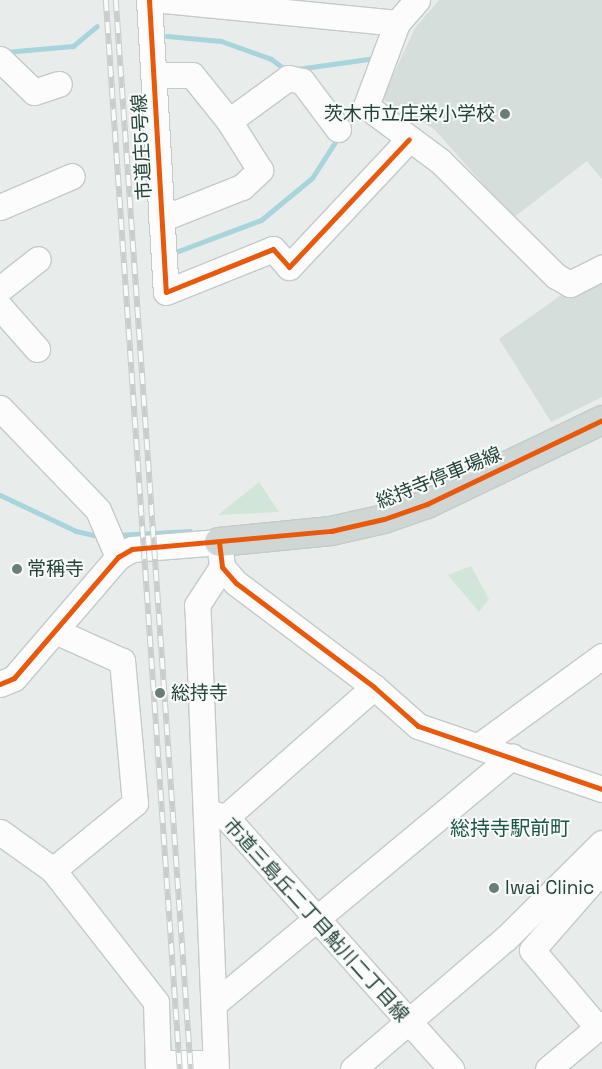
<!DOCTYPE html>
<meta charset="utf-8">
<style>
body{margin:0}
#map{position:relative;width:602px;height:1069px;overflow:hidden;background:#e8edeb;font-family:"Space Grotesk","Noto Sans JP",sans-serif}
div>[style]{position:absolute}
.built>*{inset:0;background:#d6dedb}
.green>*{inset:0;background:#d1e6d8}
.stream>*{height:5px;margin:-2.5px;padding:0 2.5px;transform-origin:2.5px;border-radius:2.5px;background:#a9d4db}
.roads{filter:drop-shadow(1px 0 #c5cac8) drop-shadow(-1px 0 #c5cac8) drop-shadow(0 1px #c5cac8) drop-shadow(0 -1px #c5cac8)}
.minor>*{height:25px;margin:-12.5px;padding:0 12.5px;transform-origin:12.5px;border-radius:12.5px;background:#fcfcfc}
.major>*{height:28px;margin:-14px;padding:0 14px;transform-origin:14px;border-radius:14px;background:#cfd7d5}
.rail>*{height:5.5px;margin-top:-2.75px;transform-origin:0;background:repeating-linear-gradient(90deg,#f7fbf9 0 11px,#c9cdcc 0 22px);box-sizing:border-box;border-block:1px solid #c9cdcc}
.cycleway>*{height:5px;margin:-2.5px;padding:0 2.5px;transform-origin:2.5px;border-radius:2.5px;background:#e8590c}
.dots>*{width:14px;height:14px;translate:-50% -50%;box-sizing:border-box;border:2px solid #f7fbf9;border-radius:50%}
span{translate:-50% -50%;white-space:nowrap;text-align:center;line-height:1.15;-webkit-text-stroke:4px #f7fbf9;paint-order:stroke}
.poi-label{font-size:19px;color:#24423a}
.right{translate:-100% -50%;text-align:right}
.left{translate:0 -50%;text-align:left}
.street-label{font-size:19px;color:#24423a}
.neighbourhood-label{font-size:20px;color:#1f5548}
</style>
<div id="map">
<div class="built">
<div style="clip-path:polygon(439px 0,602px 0,602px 179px,587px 161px,513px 218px,434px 129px,382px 99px,415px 28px)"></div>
<div style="clip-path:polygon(602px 282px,602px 397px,551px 422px,499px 339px,571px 288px)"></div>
</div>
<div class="green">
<div style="clip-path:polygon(259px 482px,279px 512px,218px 515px)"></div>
<div style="clip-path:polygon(471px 566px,489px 599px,479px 612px,448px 575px)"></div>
</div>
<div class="stream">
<div style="left:167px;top:36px;width:54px;rotate:5.3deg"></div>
<div style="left:221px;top:41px;width:53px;rotate:19.8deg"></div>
<div style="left:271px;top:59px;width:19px;rotate:36deg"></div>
<div style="left:5px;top:52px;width:68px;rotate:-5deg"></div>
<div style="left:73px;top:46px;width:31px;rotate:-40deg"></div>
<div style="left:297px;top:69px;width:79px;rotate:-8deg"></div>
<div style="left:344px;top:126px;width:29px;rotate:-63deg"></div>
<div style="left:173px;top:253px;width:94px;rotate:-20.6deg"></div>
<div style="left:261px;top:220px;width:66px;rotate:-39.5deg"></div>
<div style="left:312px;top:178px;width:50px;rotate:-57.3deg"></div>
<div style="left:0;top:495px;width:84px;rotate:25.3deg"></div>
<div style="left:76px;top:531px;width:26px;rotate:13deg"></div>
<div style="left:116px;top:535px;width:74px;rotate:-3.1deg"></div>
</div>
<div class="roads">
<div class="minor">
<div style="left:149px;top:0;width:292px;rotate:86.7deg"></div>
<div style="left:166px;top:292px;width:115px;rotate:-21.9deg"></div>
<div style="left:273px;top:249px;width:24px;rotate:48deg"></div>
<div style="left:289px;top:267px;width:175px;rotate:-46.8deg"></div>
<div style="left:164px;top:0;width:234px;rotate:5.6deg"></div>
<div style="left:417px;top:0;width:30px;rotate:131deg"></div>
<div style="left:397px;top:23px;width:89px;rotate:110.5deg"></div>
<div style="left:366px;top:106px;width:92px;rotate:36.6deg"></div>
<div style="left:440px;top:161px;width:163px;rotate:44.8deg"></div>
<div style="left:556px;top:276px;width:16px;rotate:30deg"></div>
<div style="left:570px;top:284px;width:36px;rotate:-27deg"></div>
<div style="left:0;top:59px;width:47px;rotate:44.1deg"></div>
<div style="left:34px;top:92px;width:26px;rotate:-18deg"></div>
<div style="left:153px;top:75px;width:39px"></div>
<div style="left:192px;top:75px;width:59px;rotate:51.2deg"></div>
<div style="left:229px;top:121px;width:73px;rotate:-36.1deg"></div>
<div style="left:288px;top:78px;width:14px;rotate:12deg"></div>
<div style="left:302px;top:81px;width:60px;rotate:53.1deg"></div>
<div style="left:0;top:207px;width:78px;rotate:-23.3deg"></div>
<div style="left:161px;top:219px;width:87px;rotate:-21.6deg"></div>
<div style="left:242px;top:187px;width:25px;rotate:-43deg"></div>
<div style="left:260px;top:170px;width:58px;rotate:-122.3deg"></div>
<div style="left:0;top:289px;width:48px;rotate:-38.3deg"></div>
<div style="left:0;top:307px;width:56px;rotate:48.6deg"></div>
<div style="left:0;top:408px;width:141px;rotate:46.1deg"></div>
<div style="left:98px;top:510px;width:51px;rotate:66.9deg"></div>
<div style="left:0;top:684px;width:15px;rotate:-23deg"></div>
<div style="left:14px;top:678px;width:160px;rotate:-49.3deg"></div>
<div style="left:118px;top:557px;width:16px;rotate:-30deg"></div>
<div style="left:132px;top:549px;width:87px;rotate:-4.6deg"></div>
<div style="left:219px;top:542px;width:25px;rotate:83deg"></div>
<div style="left:222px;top:567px;width:21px;rotate:49deg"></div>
<div style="left:236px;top:583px;width:173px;rotate:37deg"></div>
<div style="left:374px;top:687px;width:59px;rotate:41.6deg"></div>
<div style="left:418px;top:726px;width:194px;rotate:18.9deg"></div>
<div style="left:480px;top:745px;width:151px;rotate:-36.1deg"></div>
<div style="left:206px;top:812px;width:21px;rotate:14deg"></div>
<div style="left:226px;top:817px;width:338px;rotate:48.2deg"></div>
<div style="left:226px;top:817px;width:197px;rotate:-41.3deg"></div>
<div style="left:0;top:832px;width:65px;rotate:35.6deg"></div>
<div style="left:53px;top:870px;width:167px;rotate:52deg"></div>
<div style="left:156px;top:1002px;width:67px;rotate:88.3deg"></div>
<div style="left:53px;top:870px;width:106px;rotate:-39.3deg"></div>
<div style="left:135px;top:803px;width:143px;rotate:-95.2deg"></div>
<div style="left:122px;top:661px;width:73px;rotate:-155.9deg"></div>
<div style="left:215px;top:1003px;width:386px;rotate:-39.7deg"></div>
<div style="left:598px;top:1028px;width:102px;rotate:-130.2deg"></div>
<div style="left:532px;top:950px;width:106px;rotate:-48.8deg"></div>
<div style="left:158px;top:1063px;width:41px"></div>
<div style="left:199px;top:1063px;width:12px;rotate:31deg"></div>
<div style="left:216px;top:1069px;width:464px;rotate:-92.3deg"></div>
<div style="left:197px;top:605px;width:45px;rotate:-56.7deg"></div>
<div style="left:353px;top:1069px;width:201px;rotate:-40.6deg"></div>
<div style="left:506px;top:938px;width:135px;rotate:-44.7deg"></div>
<div style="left:548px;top:1069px;width:70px;rotate:-39.8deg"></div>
</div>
<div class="major">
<div style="left:219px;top:542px;width:113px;rotate:-5.6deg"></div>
<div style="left:331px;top:531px;width:54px;rotate:-12.8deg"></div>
<div style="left:384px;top:519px;width:46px;rotate:-19.2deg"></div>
<div style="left:427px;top:504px;width:194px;rotate:-25.6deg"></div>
</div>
</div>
<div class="rail">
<div style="left:106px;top:0;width:1072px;rotate:86.04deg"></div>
<div style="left:116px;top:0;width:1072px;rotate:85.99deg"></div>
</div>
<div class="cycleway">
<div style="left:149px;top:0;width:292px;rotate:86.7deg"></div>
<div style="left:166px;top:292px;width:115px;rotate:-21.9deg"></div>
<div style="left:273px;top:249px;width:24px;rotate:48deg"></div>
<div style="left:289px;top:267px;width:175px;rotate:-46.8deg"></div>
<div style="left:219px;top:542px;width:25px;rotate:83deg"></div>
<div style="left:222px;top:567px;width:21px;rotate:49deg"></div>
<div style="left:236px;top:583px;width:173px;rotate:37deg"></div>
<div style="left:374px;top:687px;width:59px;rotate:41.6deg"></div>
<div style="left:418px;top:726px;width:194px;rotate:18.9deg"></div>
<div style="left:0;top:684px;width:15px;rotate:-23deg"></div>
<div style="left:14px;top:678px;width:160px;rotate:-49.3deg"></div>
<div style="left:118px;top:557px;width:16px;rotate:-30deg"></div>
<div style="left:132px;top:549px;width:200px;rotate:-5.2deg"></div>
<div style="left:331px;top:531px;width:54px;rotate:-12.8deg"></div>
<div style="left:384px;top:519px;width:46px;rotate:-19.2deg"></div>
<div style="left:427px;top:504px;width:194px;rotate:-25.6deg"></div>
</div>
<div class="dots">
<div style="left:505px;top:114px;background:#697e78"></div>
<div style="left:17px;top:569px;background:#697e78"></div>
<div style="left:160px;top:693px;background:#697e78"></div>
<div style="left:494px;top:888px;background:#697e78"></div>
</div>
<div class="poi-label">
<span class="right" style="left:495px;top:114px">茨木市立庄栄小学校</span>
<span class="left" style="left:27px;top:569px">常稱寺</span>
<span class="left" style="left:171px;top:693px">総持寺</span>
<span class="left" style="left:505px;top:888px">Iwai Clinic</span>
</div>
<div class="street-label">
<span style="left:142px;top:147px;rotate:-93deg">市道庄5号線</span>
<span style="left:439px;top:478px;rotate:-22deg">総持寺停車場線</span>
<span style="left:316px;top:920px;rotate:48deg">市道三島丘二丁目鮎川二丁目線</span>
</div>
<div class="neighbourhood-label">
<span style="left:510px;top:828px">総持寺駅前町</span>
</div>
</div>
